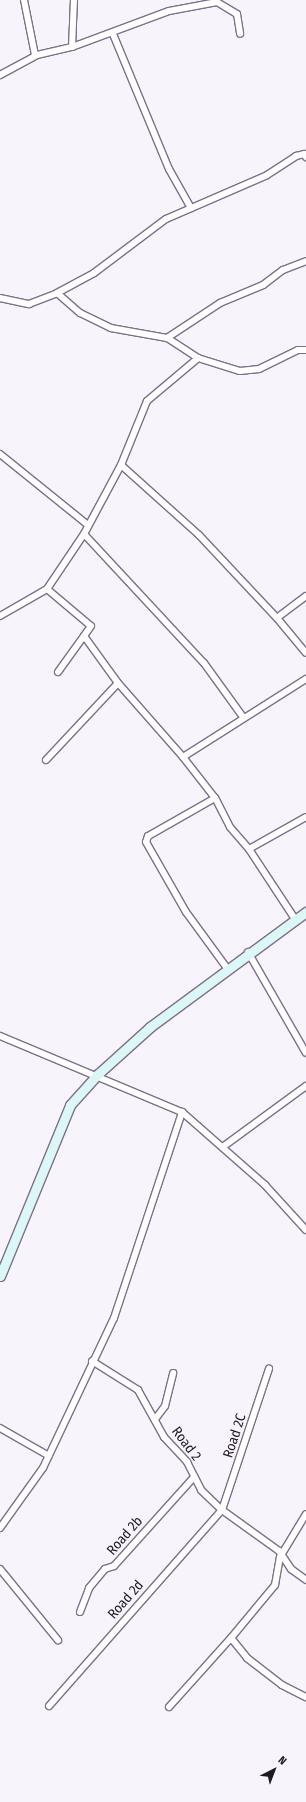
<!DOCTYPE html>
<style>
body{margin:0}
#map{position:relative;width:306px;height:1802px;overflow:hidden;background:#f8f4fb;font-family:"Fira Sans Condensed",sans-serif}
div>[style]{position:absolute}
.roads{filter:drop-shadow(1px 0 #7f6f8b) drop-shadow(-1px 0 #7f6f8b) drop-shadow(0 1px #7f6f8b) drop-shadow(0 -1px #7f6f8b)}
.street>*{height:6px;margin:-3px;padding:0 3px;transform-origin:3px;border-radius:3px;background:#fff}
.secondary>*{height:9px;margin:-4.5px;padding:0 4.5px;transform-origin:4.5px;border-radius:4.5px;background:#dbf8f7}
span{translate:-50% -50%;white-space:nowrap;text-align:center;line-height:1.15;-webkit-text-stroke:3px #f8f4fb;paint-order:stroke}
.street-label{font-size:14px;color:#201925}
.north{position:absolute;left:254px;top:1750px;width:40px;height:40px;-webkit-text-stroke:3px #f8f4fb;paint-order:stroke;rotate:42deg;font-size:11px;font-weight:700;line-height:16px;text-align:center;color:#201925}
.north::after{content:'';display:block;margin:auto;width:14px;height:18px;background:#201925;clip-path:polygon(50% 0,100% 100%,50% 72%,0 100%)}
</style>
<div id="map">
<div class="roads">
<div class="street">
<div style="left:24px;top:0;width:56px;rotate:78.7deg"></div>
<div style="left:113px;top:34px;width:146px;rotate:67.5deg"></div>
<div style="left:169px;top:169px;width:45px;rotate:60.6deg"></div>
<div style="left:72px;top:47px;width:103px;rotate:-20.4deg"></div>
<div style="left:169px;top:11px;width:49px;rotate:-10.6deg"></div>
<div style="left:217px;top:2px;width:23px;rotate:31deg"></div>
<div style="left:237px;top:14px;width:20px;rotate:81deg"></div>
<div style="left:0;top:75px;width:42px;rotate:-28.4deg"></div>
<div style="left:37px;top:55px;width:36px;rotate:-13deg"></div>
<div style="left:72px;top:47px;width:47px;rotate:-87.6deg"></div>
<div style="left:0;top:298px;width:30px;rotate:12deg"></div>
<div style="left:29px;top:304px;width:30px;rotate:-21deg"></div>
<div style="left:57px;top:293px;width:42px;rotate:-28.4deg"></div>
<div style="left:94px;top:273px;width:90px;rotate:-36.9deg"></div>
<div style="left:166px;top:219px;width:110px;rotate:-23.5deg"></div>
<div style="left:267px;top:175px;width:35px;rotate:-33deg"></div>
<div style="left:296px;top:156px;width:8px;rotate:-14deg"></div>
<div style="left:304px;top:154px;width:4px;rotate:56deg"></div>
<div style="left:167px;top:338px;width:64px;rotate:-33.4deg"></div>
<div style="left:220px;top:303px;width:47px;rotate:-22.7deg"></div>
<div style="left:263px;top:285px;width:25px;rotate:-37deg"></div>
<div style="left:283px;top:270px;width:25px;rotate:-21deg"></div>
<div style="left:198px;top:358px;width:44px;rotate:17.2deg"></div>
<div style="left:240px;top:371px;width:19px;rotate:-6deg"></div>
<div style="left:259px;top:369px;width:43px;rotate:-26deg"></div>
<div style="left:298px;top:350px;width:8px"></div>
<div style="left:0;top:454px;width:113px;rotate:38.9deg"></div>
<div style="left:121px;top:465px;width:105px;rotate:41.9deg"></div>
<div style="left:199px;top:535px;width:114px;rotate:46.8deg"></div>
<div style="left:84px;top:534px;width:176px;rotate:47.1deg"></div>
<div style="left:204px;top:663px;width:67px;rotate:54.2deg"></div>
<div style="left:47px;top:589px;width:57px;rotate:40.1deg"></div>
<div style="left:91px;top:626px;width:12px;rotate:125deg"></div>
<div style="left:306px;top:596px;width:36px;rotate:143deg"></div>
<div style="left:277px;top:618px;width:45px;rotate:50.4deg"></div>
<div style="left:0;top:616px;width:54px;rotate:-29.9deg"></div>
<div style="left:47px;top:589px;width:66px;rotate:-56.1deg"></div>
<div style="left:84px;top:534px;width:78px;rotate:-61.8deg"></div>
<div style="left:121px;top:465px;width:69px;rotate:-67.9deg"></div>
<div style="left:147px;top:401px;width:67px;rotate:-40.1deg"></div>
<div style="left:198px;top:358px;width:37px;rotate:-147deg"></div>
<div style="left:167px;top:338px;width:57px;rotate:-169.9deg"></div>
<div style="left:111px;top:328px;width:34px;rotate:-154deg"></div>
<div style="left:80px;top:313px;width:30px;rotate:-139deg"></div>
<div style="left:58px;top:672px;width:44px;rotate:-54.2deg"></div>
<div style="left:84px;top:636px;width:58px;rotate:54.1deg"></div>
<div style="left:46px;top:760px;width:105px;rotate:-46.9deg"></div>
<div style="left:118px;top:683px;width:98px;rotate:48.7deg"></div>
<div style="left:215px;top:798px;width:77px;rotate:150.4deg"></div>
<div style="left:148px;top:836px;width:6px;rotate:108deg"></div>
<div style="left:146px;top:842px;width:81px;rotate:60.3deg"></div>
<div style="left:186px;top:912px;width:69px;rotate:53.8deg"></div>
<div style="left:249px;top:849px;width:65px;rotate:-29.3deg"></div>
<div style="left:295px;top:919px;width:84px;rotate:-123.3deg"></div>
<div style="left:249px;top:849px;width:29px;rotate:-131deg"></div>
<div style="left:230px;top:827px;width:33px;rotate:-117deg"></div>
<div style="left:215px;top:798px;width:52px;rotate:-128deg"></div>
<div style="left:183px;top:757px;width:146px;rotate:-32.4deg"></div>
<div style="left:248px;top:952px;width:116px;rotate:60.1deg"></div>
<div style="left:0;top:1036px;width:197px;rotate:22.7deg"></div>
<div style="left:182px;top:1112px;width:111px;rotate:41.3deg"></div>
<div style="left:265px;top:1185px;width:61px;rotate:47.7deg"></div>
<div style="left:224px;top:1146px;width:102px;rotate:-36.2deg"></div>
<div style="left:92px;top:1361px;width:54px;rotate:32.2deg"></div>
<div style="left:138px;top:1390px;width:54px;rotate:61deg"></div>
<div style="left:164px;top:1437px;width:34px;rotate:47deg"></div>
<div style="left:187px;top:1462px;width:31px;rotate:63deg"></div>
<div style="left:201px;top:1490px;width:29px;rotate:44deg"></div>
<div style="left:222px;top:1510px;width:70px;rotate:35.7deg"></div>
<div style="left:279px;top:1551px;width:22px;rotate:56deg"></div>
<div style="left:291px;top:1569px;width:19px;rotate:36deg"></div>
<div style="left:156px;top:1418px;width:15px;rotate:-53deg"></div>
<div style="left:165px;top:1406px;width:34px;rotate:-76deg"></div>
<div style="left:0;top:1428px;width:56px;rotate:29.7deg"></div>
<div style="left:0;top:1528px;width:74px;rotate:-54.4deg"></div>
<div style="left:43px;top:1468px;width:166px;rotate:-64.7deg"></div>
<div style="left:114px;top:1318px;width:217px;rotate:-71.7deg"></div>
<div style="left:0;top:1569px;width:92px;rotate:50.8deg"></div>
<div style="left:80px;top:1612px;width:26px;rotate:-69deg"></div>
<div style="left:89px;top:1588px;width:25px;rotate:-50deg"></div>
<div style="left:105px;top:1569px;width:9px;rotate:-18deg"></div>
<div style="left:114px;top:1566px;width:120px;rotate:-48deg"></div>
<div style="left:231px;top:1638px;width:69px;rotate:-50.3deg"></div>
<div style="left:275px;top:1585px;width:28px;rotate:-80deg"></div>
<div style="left:280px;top:1557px;width:50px;rotate:-58.8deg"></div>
<div style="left:49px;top:1706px;width:261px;rotate:-48.6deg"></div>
<div style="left:222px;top:1510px;width:149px;rotate:-71.6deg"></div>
<div style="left:169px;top:1707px;width:93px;rotate:-48.1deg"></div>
<div style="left:231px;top:1638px;width:26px;rotate:51deg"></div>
<div style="left:247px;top:1658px;width:44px;rotate:37.6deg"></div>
<div style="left:282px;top:1685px;width:27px;rotate:27deg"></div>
</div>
<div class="secondary">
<div style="left:0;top:1276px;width:185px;rotate:-67.7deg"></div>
<div style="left:70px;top:1105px;width:42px;rotate:-47.9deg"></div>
<div style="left:98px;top:1074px;width:70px;rotate:-42.1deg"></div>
<div style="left:150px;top:1027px;width:194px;rotate:-36.4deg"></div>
</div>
</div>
<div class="street-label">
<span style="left:235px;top:1436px;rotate:-72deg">Road 2C</span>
<span style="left:186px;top:1444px;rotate:53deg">Road 2</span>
<span style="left:125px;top:1536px;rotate:-49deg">Road 2b</span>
<span style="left:126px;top:1600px;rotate:-49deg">Road 2d</span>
</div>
<div class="north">N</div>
</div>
